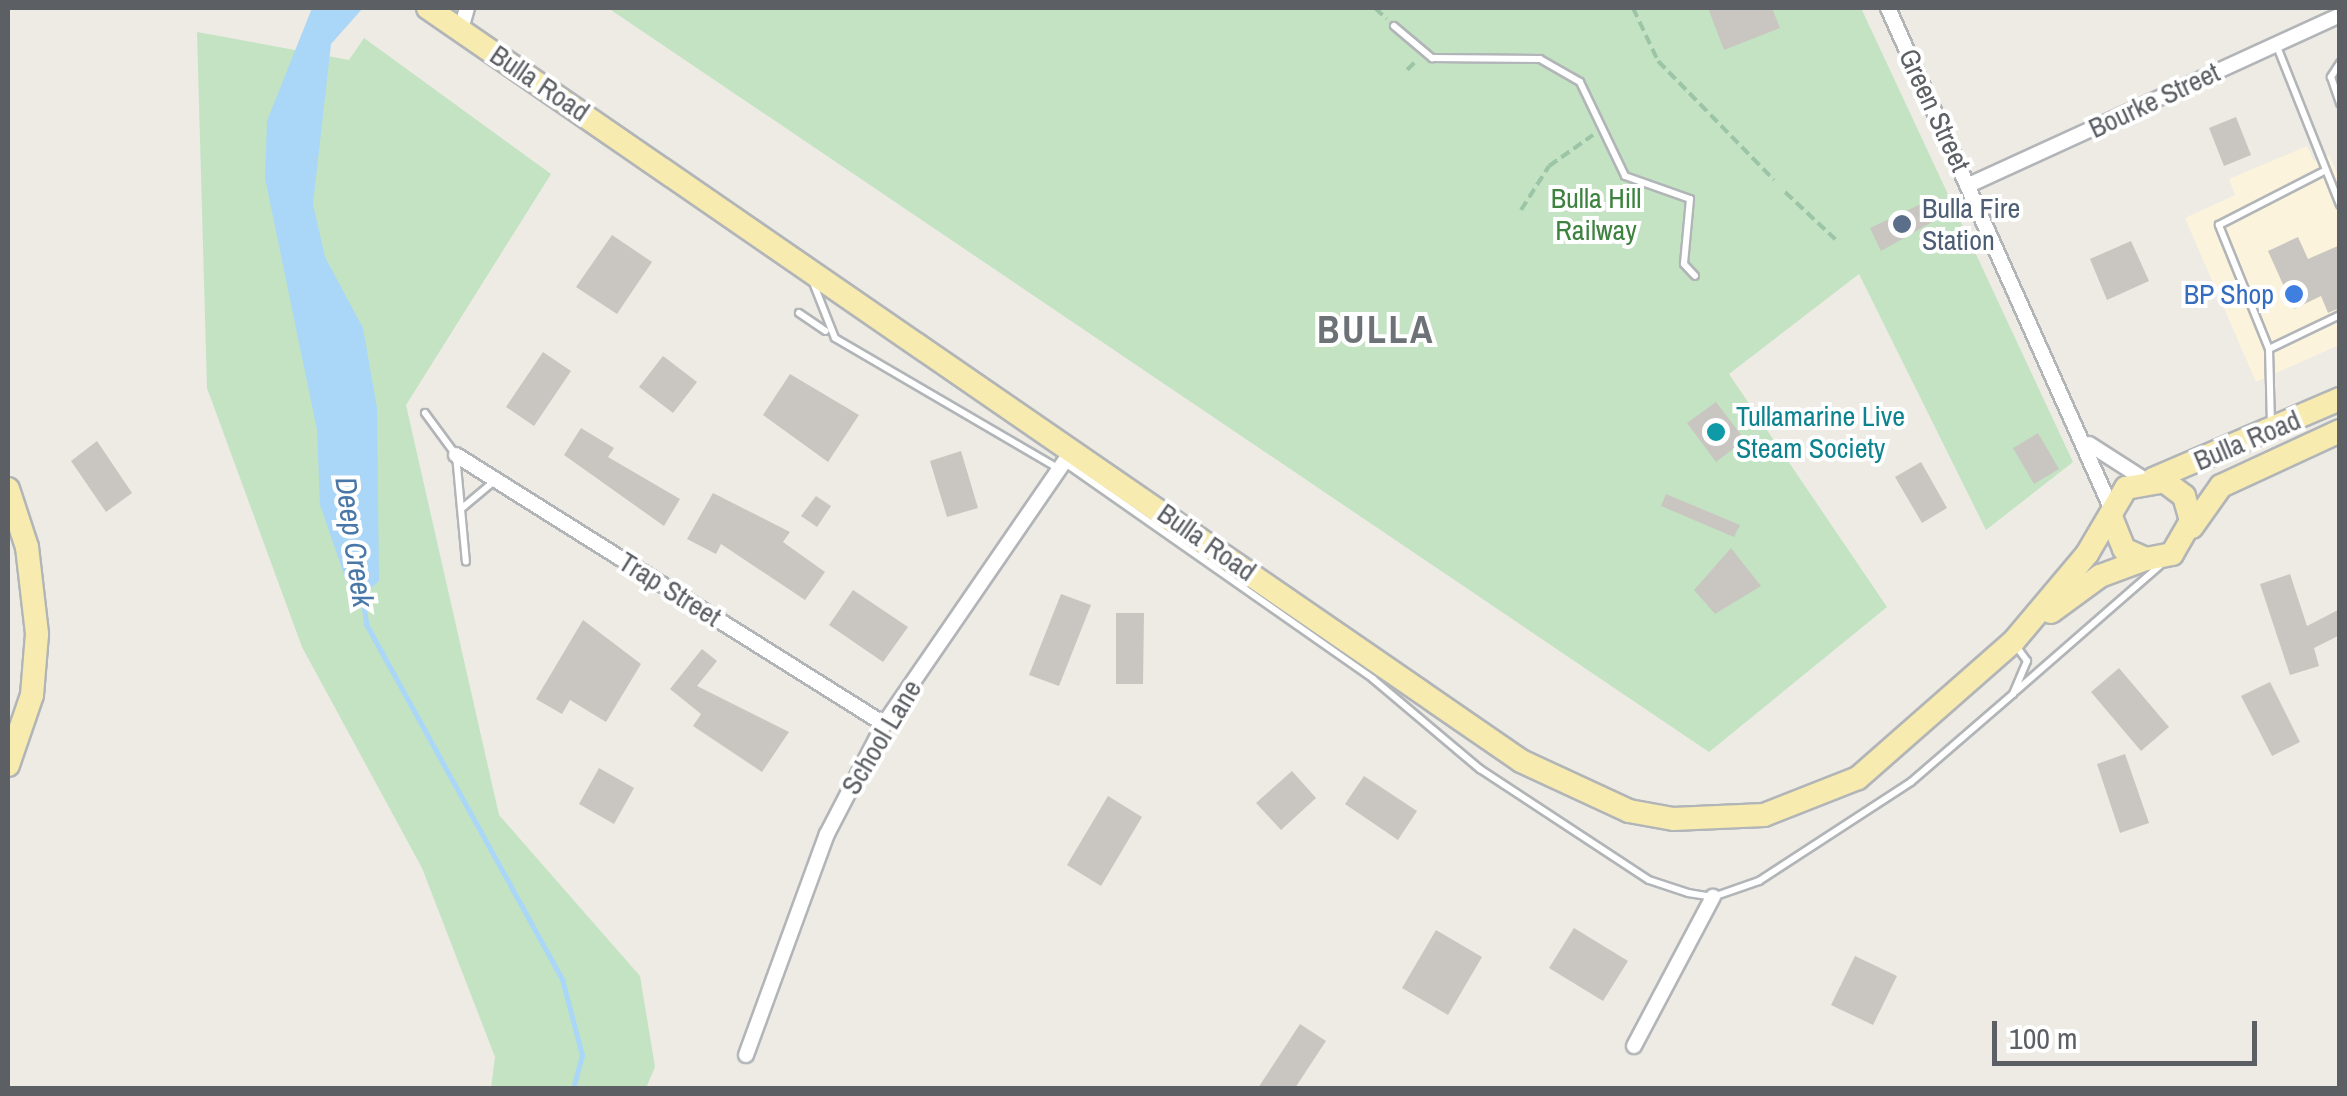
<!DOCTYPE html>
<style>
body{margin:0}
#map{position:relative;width:2347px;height:1096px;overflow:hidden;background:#edebe4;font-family:"Archivo Narrow",sans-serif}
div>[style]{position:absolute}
.commercial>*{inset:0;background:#fbf3dc}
.green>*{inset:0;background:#c3e3c3}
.water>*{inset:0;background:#aad7f7}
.stream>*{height:5px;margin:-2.5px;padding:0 2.5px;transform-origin:2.5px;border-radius:2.5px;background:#aad7f7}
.building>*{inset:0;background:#c9c6c2}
.path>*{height:4px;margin-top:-2px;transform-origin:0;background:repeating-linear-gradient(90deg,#9cc4a7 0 10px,transparent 0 15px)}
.roads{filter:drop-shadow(2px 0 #b2b5b8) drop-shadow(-2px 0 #b2b5b8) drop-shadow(0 2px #b2b5b8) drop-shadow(0 -2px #b2b5b8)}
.lane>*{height:6px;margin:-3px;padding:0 3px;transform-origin:3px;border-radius:3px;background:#fff}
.street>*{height:14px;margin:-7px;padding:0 7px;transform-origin:7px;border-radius:7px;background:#fff}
.primary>*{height:22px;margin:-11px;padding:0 11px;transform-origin:11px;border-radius:11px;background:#f8ebaf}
.dots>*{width:28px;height:28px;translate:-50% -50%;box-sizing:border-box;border:5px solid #fff;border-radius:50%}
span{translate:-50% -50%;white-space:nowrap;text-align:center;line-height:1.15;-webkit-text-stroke:8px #fff;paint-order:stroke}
.street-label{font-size:28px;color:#5c6064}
.park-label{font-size:28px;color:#3d823f}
.service-label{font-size:28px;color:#4e5e75}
.left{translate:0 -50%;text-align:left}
.shop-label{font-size:28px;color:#366cbe}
.right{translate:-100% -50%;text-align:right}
.culture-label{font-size:28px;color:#0d838f}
.water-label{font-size:30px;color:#4978a8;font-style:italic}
.district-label{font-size:38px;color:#6d7276;font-weight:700;letter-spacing:2.5px}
.frame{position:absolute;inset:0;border:10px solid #5c6064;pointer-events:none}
.scale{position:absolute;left:1992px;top:1021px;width:265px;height:45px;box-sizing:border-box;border:5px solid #5c6064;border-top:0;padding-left:12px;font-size:30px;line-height:35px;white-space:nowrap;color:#5c6064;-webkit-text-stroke:8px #fff;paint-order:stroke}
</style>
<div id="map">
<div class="commercial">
<div style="clip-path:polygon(2307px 146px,2314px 161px,2329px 155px,2339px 178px,2339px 345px,2256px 382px,2185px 218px,2235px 195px,2229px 179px)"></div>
</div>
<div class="green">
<div style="clip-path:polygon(608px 8px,1861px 8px,2073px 462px,1986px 530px,1859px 274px,1729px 374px,1887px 607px,1709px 752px)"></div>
<div style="clip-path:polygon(197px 32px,349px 60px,364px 38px,551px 174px,406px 405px,499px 815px,640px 976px,655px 1067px,646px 1088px,491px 1088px,495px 1057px,422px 868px,302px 647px,207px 388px)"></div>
</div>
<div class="water">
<div style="clip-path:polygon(312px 8px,363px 8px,331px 44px,313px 204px,325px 257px,363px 328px,377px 408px,379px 581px,354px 603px,320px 505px,317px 430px,265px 178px,267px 121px)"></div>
</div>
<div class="stream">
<div style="left:362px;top:594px;width:30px;rotate:82deg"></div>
<div style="left:366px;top:624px;width:406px;rotate:61.1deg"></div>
<div style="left:562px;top:979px;width:79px;rotate:75.3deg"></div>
<div style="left:582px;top:1055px;width:34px;rotate:105deg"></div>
</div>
<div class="building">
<div style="clip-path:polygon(1708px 8px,1772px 8px,1780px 28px,1724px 50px)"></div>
<div style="clip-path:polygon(2236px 117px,2251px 155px,2224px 166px,2209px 128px)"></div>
<div style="clip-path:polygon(1925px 202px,1934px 221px,1881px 251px,1870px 228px)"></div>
<div style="clip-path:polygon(612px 235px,652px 262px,617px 314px,576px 287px)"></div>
<div style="clip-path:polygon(2298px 237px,2308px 259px,2340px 245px,2340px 308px,2328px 313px,2321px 296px,2294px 309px,2268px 251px)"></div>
<div style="clip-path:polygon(2131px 241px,2149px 281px,2107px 300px,2090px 259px)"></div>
<div style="clip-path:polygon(543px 352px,571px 371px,534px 426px,506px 407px)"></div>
<div style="clip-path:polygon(663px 356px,697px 382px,673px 413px,639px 387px)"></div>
<div style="clip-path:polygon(790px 374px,859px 415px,828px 462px,763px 415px)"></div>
<div style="clip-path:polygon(1716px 402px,1745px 440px,1716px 462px,1687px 423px)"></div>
<div style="clip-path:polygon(581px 428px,614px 448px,608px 457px,680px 499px,664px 526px,564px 455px)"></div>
<div style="clip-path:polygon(2038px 433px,2059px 469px,2034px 484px,2013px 448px)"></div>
<div style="clip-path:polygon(97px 441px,132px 493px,106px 512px,71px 461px)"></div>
<div style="clip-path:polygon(961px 451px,978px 508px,947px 517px,930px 461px)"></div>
<div style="clip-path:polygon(1921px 462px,1947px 508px,1922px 523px,1895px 477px)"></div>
<div style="clip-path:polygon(713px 493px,790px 532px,783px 542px,825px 572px,805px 600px,721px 544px,716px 554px,687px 539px)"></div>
<div style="clip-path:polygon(1666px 494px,1740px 525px,1734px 537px,1661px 506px)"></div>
<div style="clip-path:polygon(816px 496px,831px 506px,817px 527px,801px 516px)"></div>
<div style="clip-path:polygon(1731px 548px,1761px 586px,1715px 614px,1694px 590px)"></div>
<div style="clip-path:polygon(2290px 574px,2307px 626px,2340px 609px,2340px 635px,2314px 648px,2319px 666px,2290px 675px,2260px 584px)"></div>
<div style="clip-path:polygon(853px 590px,908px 627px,883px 662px,829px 625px)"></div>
<div style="clip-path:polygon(1061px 594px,1091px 605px,1059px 686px,1029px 675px)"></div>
<div style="clip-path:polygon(1116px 613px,1144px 613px,1143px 684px,1116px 684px)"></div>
<div style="clip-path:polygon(583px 620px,641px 664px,606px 722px,570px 700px,562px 714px,536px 699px)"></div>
<div style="clip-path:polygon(702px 649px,717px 661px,697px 686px,789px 732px,762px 772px,693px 726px,701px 714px,670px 689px)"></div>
<div style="clip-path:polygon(2119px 668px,2169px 727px,2141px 751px,2091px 692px)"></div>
<div style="clip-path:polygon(2270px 682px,2300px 742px,2272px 756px,2241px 696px)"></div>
<div style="clip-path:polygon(2125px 754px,2149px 823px,2120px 833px,2097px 764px)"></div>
<div style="clip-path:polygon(599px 768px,634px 788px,614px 824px,579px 804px)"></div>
<div style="clip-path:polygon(1292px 771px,1316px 798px,1281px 830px,1256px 803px)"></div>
<div style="clip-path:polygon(1364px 776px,1417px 811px,1398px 840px,1345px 804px)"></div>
<div style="clip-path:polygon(1108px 796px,1142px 817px,1101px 886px,1067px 865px)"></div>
<div style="clip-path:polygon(1574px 928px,1628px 961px,1603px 1001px,1549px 968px)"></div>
<div style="clip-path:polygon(1436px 930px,1482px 957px,1448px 1015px,1402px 988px)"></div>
<div style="clip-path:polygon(1855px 956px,1897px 976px,1873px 1025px,1831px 1005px)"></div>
<div style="clip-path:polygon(1300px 1024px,1326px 1041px,1295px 1088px,1258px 1088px)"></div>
</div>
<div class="path">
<div style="left:1375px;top:8px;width:16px;rotate:43deg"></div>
<div style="left:1633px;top:8px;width:59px;rotate:64.7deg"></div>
<div style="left:1658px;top:61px;width:166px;rotate:45.7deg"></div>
<div style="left:1407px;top:70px;width:14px;rotate:-45deg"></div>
<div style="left:1785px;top:192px;width:69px;rotate:43.2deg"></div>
<div style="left:1521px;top:210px;width:52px;rotate:-57.5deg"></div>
<div style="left:1549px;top:166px;width:54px;rotate:-35.2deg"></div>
</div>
<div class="roads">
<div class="lane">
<div style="left:1394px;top:26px;width:50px;rotate:40.1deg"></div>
<div style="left:1432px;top:58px;width:108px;rotate:0.5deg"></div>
<div style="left:1540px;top:59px;width:46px;rotate:29.9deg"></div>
<div style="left:1580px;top:82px;width:104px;rotate:64.4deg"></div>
<div style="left:1625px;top:176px;width:69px;rotate:19.5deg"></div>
<div style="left:1690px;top:199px;width:65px;rotate:95.3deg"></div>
<div style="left:1684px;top:264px;width:16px;rotate:47deg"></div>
<div style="left:2276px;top:44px;width:173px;rotate:68.3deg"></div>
<div style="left:2340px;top:63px;width:17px;rotate:123deg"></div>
<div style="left:2331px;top:77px;width:28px;rotate:71deg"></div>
<div style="left:812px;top:280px;width:62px;rotate:68.4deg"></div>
<div style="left:835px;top:338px;width:259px;rotate:30.3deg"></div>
<div style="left:799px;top:313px;width:32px;rotate:34deg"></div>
<div style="left:2269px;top:349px;width:134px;rotate:-112deg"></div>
<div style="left:2219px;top:225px;width:118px;rotate:-27.2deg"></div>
<div style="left:425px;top:413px;width:52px;rotate:53.6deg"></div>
<div style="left:456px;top:455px;width:107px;rotate:84.7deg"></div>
<div style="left:2271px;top:425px;width:76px;rotate:-91.5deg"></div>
<div style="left:2269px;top:349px;width:79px;rotate:-25.6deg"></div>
<div style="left:1065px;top:463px;width:376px;rotate:35deg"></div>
<div style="left:1373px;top:679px;width:140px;rotate:40.1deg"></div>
<div style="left:1480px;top:769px;width:202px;rotate:33.3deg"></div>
<div style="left:1649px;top:880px;width:41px;rotate:18.4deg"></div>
<div style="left:1688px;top:893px;width:25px;rotate:9deg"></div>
<div style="left:1713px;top:897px;width:49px;rotate:-19.2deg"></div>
<div style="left:1759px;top:881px;width:181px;rotate:-33.1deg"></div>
<div style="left:1911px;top:782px;width:135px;rotate:-40.8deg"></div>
<div style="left:2013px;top:694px;width:36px;rotate:-67deg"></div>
<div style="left:2027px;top:661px;width:17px;rotate:-126deg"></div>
<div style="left:461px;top:509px;width:40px;rotate:-40deg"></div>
<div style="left:2016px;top:691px;width:196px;rotate:-41.1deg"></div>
</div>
<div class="street">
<div style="left:1888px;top:8px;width:550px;rotate:65.95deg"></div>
<div style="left:461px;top:29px;width:22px;rotate:-74deg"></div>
<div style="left:1969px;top:185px;width:408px;rotate:-24.6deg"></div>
<div style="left:2089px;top:444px;width:67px;rotate:32.7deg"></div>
<div style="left:456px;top:455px;width:506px;rotate:32.15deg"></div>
<div style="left:1634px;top:1046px;width:169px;rotate:-62.1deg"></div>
<div style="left:746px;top:1055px;width:235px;rotate:-69.9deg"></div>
<div style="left:827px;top:834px;width:124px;rotate:-62.6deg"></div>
<div style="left:884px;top:724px;width:334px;rotate:-55.5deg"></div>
</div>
<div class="primary">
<div style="left:428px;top:8px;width:1327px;rotate:34.56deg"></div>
<div style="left:1521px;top:761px;width:119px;rotate:24.8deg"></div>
<div style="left:1629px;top:811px;width:45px;rotate:10.3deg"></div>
<div style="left:1673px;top:819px;width:91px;rotate:-2.5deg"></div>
<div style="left:1764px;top:815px;width:101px;rotate:-21.5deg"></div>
<div style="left:1858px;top:778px;width:206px;rotate:-41.3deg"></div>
<div style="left:2013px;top:642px;width:115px;rotate:-49.9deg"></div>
<div style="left:2087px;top:554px;width:77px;rotate:-59.4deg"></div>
<div style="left:2126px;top:488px;width:39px;rotate:-10deg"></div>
<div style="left:2164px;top:481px;width:25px;rotate:37deg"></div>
<div style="left:2184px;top:496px;width:26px;rotate:74deg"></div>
<div style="left:2191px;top:521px;width:38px;rotate:120deg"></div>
<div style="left:2172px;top:554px;width:26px;rotate:169deg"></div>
<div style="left:2146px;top:559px;width:24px;rotate:-156deg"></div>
<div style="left:2124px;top:549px;width:35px;rotate:-112deg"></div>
<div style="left:2153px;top:479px;width:203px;rotate:-23.2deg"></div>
<div style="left:8px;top:489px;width:61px;rotate:71.9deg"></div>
<div style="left:27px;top:547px;width:88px;rotate:83.4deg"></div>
<div style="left:37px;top:634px;width:61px;rotate:94.7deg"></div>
<div style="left:32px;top:695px;width:74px;rotate:108.9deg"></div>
<div style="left:2192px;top:527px;width:50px;rotate:-54.7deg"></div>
<div style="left:2221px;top:486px;width:131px;rotate:-24.8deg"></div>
<div style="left:2051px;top:612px;width:61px;rotate:-36.3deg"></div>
<div style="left:2100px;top:576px;width:49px;rotate:-20.3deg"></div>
</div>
</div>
<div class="dots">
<div style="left:1902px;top:224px;background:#5c6f8a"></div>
<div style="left:2294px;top:294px;background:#3f7fe0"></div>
<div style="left:1716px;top:432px;background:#0f9aa8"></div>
</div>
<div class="street-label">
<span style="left:540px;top:83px;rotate:34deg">Bulla Road</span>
<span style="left:2154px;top:100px;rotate:-25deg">Bourke Street</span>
<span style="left:1935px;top:110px;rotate:65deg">Green Street</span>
<span style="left:2247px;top:440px;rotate:-23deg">Bulla Road</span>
<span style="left:1207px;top:542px;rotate:35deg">Bulla Road</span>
<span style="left:670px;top:589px;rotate:32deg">Trap Street</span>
<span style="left:881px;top:737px;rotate:-59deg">School Lane</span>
</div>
<div class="park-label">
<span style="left:1596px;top:214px">Bulla Hill<br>Railway</span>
</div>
<div class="service-label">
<span class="left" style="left:1922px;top:224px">Bulla Fire<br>Station</span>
</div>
<div class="shop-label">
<span class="right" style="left:2274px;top:294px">BP Shop</span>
</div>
<div class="culture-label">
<span class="left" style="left:1736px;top:432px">Tullamarine Live<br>Steam Society</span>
</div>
<div class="water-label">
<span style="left:355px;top:542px;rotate:82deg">Deep Creek</span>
</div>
<div class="district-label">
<span style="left:1376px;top:330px">BULLA</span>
</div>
<div class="frame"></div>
<div class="scale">100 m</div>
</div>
